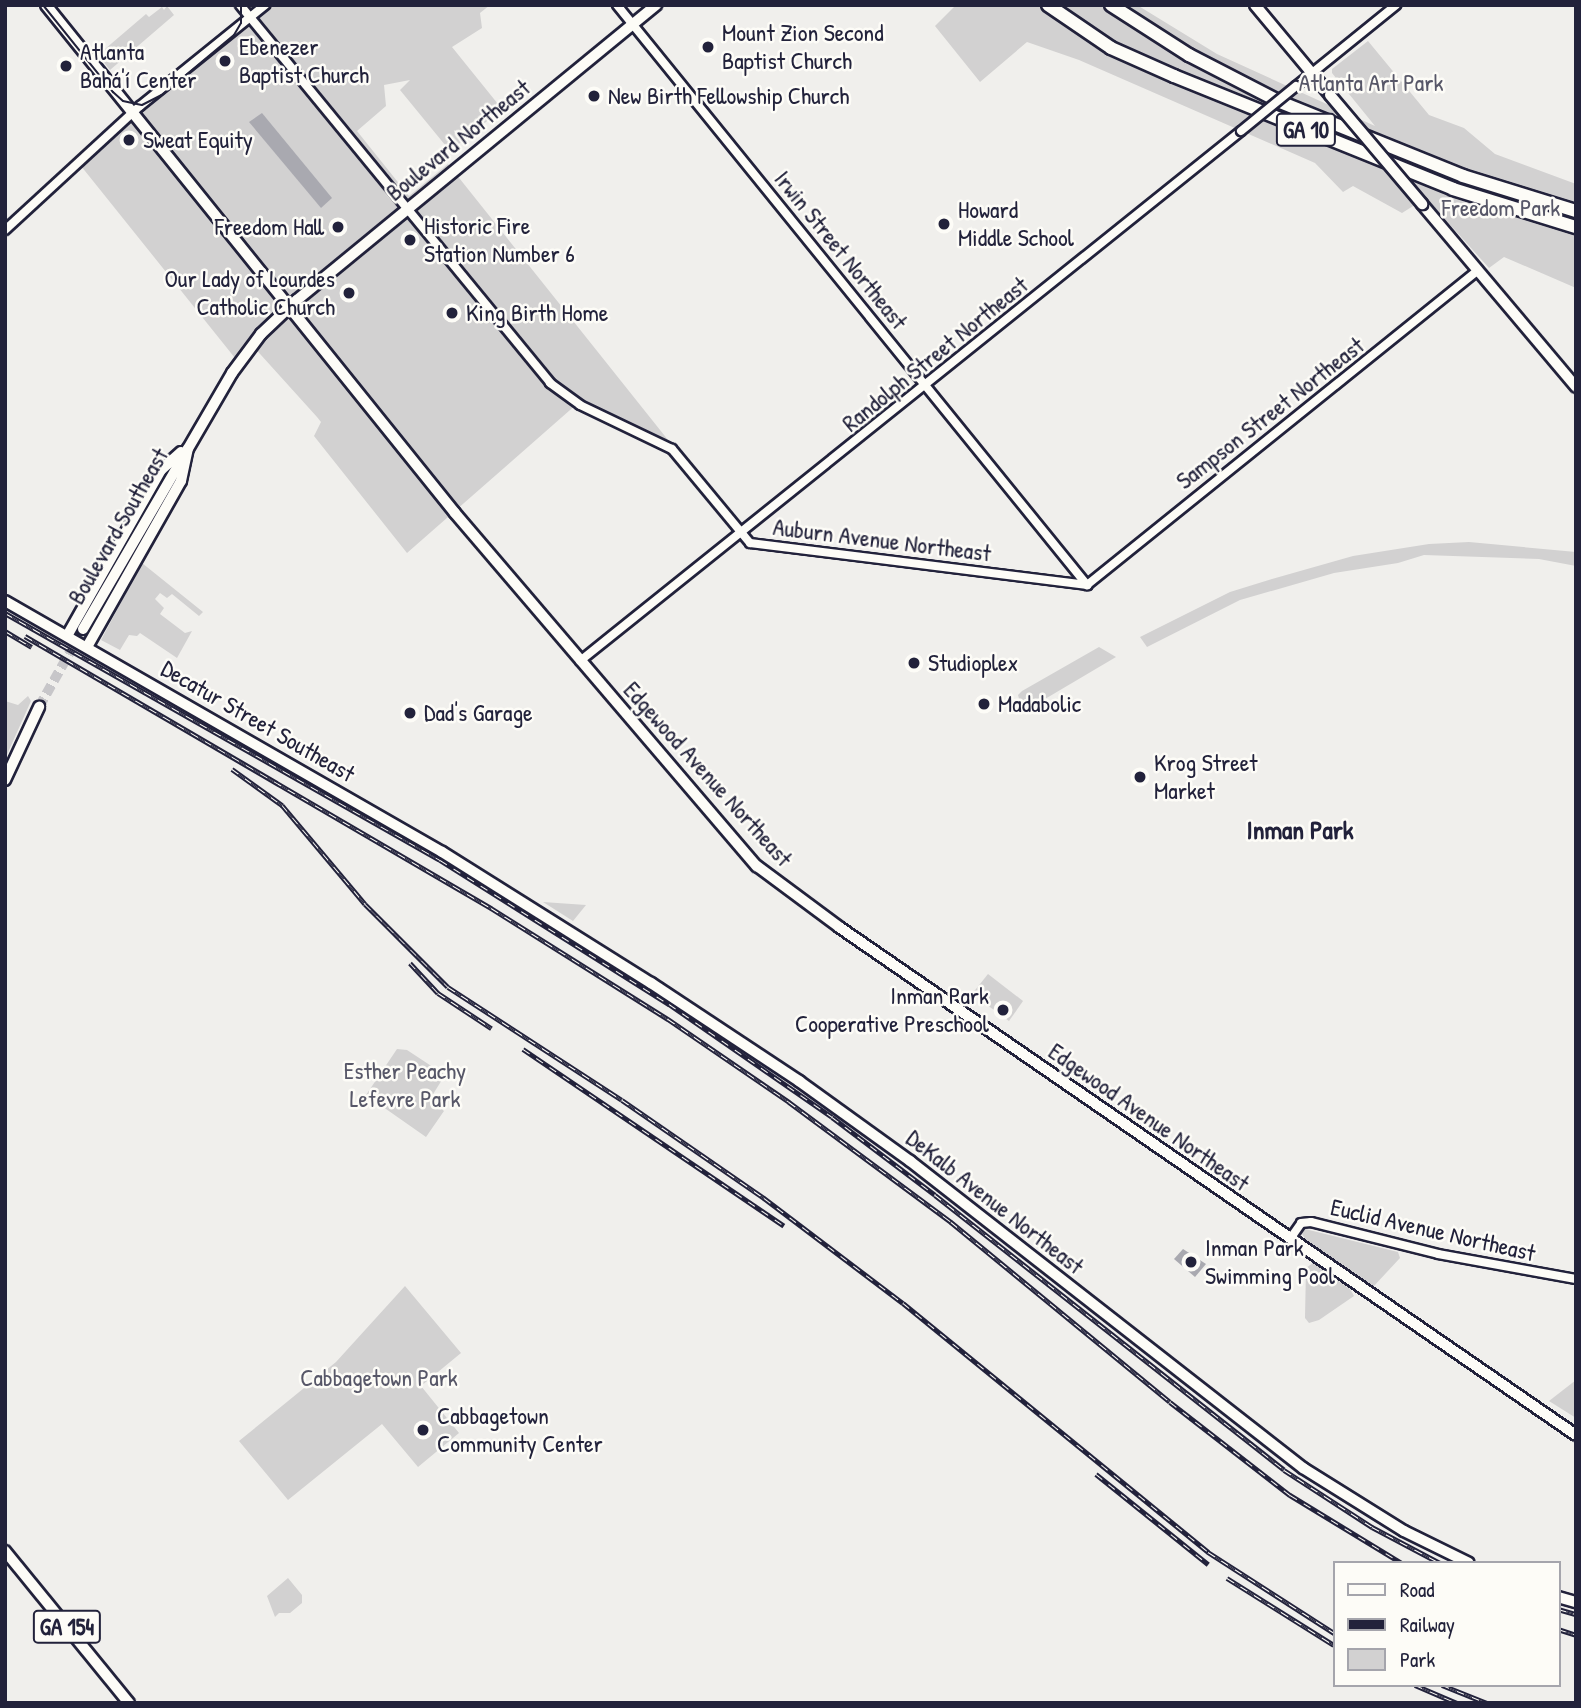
<!DOCTYPE html>
<meta charset="utf-8">
<style>
body{margin:0}
#map{position:relative;width:1581px;height:1708px;overflow:hidden;background:#f0efec;font-family:"Patrick Hand",sans-serif}
div>[style]{position:absolute}
.green>*{inset:0;background:#d2d1d1}
.water>*{inset:0;background:#a9a9b0}
.major-tunnel>*{height:10px;margin-top:-5px;transform-origin:0;background:repeating-linear-gradient(90deg,#c7c6c9 0 10px,transparent 0 15px)}
.roads{filter:drop-shadow(2px 0 #22223b) drop-shadow(-2px 0 #22223b) drop-shadow(0 2px #22223b) drop-shadow(0 -2px #22223b)}
.minor>*{height:8px;margin:-4px;padding:0 4px;transform-origin:4px;border-radius:4px;background:#fdfcf7}
.major>*{height:10px;margin:-5px;padding:0 5px;transform-origin:5px;border-radius:5px;background:#fdfcf7}
.highway>*{height:12px;margin:-6px;padding:0 6px;transform-origin:6px;border-radius:6px;background:#fdfcf7}
.tram>*{height:2px;margin:-1px;padding:0 1px;transform-origin:1px;border-radius:1px;background:#22223b}
.rail>*{height:5px;margin-top:-2.5px;transform-origin:0;background:repeating-linear-gradient(90deg,#fdfcf7 0 8px,#22223b 0 16px);box-sizing:border-box;border-block:2px solid #22223b}
.bridges{filter:drop-shadow(2px 0 #22223b) drop-shadow(-2px 0 #22223b) drop-shadow(0 2px #22223b) drop-shadow(0 -2px #22223b)}
.minor-bridge>*{height:8px;margin:-4px;padding:0 4px;transform-origin:4px;border-radius:4px;background:#fdfcf7}
.major-bridge>*{height:10px;margin:-5px;padding:0 5px;transform-origin:5px;border-radius:5px;background:#fdfcf7}
.dots>*{width:19px;height:19px;translate:-50% -50%;box-sizing:border-box;border:4px solid #fdfcf7;border-radius:50%}
span{translate:-50% -50%;white-space:nowrap;text-align:center;line-height:1.15;-webkit-text-stroke:5px #fdfcf7;paint-order:stroke}
.shield-label span{padding:2px 5px;background:#fdfcf7;border:2px solid;border-radius:5px;-webkit-text-stroke-width:0}
.shield-label{font-size:23px;color:#22223b;font-weight:700}
.poi-label{font-size:24px;color:#22223b}
.left{translate:0 -50%;text-align:left}
.right{translate:-100% -50%;text-align:right}
.park-label{font-size:24px;color:#575768}
.street-label{font-size:24px;color:#22223b}
.neighbourhood-label{font-size:26px;color:#22223b;font-weight:700}
.frame{position:absolute;inset:0;border:7px solid #22223b;pointer-events:none}
.legend{position:absolute;left:1333px;top:1561px;width:228px;height:126px;box-sizing:border-box;background:#fdfcf7;border:2px solid #a5a5ac;margin:0;padding:9px 12px;list-style:none;font-size:21px;color:#22223b}
.legend li{display:flex;align-items:center;gap:14px;height:35px}
.legend b{width:35px;border:2px solid #a5a5ac}
</style>
<div id="map">
<div class="green">
<div style="clip-path:polygon(270px 5px,490px 5px,480px 13px,482px 28px,452px 47px,502px 109px,450px 151px,400px 90px,410px 80px,384px 85px,386px 106px,357px 131px,409px 196px,448px 164px,672px 445px,578px 403px,407px 553px,314px 436px,321px 422px,317px 417px,252px 345px,239px 363px,77px 161px)"></div>
<div style="clip-path:polygon(956px 5px,1137px 5px,1217px 54px,1375px 126px,1332px 73px,1332px 69px,1368px 41px,1429px 115px,1464px 128px,1495px 154px,1576px 184px,1576px 288px,1504px 257px,1489px 268px,1426px 198px,1402px 213px,1353px 186px,1343px 192px,1315px 163px,1079px 60px,1027px 42px,980px 82px,935px 26px)"></div>
<div style="clip-path:polygon(167px 6px,174px 15px,110px 70px,98px 55px,146px 14px,149px 17px,162px 7px,164px 10px)"></div>
<div style="clip-path:polygon(1469px 542px,1576px 552px,1576px 566px,1539px 559px,1424px 555px,1398px 563px,1334px 573px,1240px 600px,1147px 647px,1140px 637px,1230px 592px,1272px 579px,1353px 556px,1429px 544px)"></div>
<div style="clip-path:polygon(142px 563px,203px 612px,199px 616px,172px 594px,167px 598px,160px 593px,155px 599px,164px 608px,160px 614px,185px 633px,192px 631px,177px 658px,140px 633px,137px 636px,129px 635px,120px 650px,101px 640px)"></div>
<div style="clip-path:polygon(1099px 647px,1116px 657px,1023px 712px,1018px 695px,1022px 691px)"></div>
<div style="clip-path:polygon(28px 696px,31px 701px,5px 759px,5px 701px,18px 705px)"></div>
<div style="clip-path:polygon(543px 902px,586px 905px,573px 921px)"></div>
<div style="clip-path:polygon(988px 974px,1023px 1001px,1009px 1021px,972px 994px)"></div>
<div style="clip-path:polygon(397px 1049px,407px 1050px,445px 1075px,430px 1099px,444px 1111px,426px 1137px,366px 1095px)"></div>
<div style="clip-path:polygon(1305px 1229px,1398px 1252px,1400px 1258px,1373px 1287px,1306px 1240px,1302px 1234px)"></div>
<div style="clip-path:polygon(1313px 1263px,1350px 1289px,1354px 1296px,1319px 1320px,1309px 1323px,1305px 1318px,1306px 1268px)"></div>
<div style="clip-path:polygon(405px 1286px,461px 1353px,421px 1386px,459px 1433px,418px 1467px,382px 1424px,288px 1500px,239px 1441px,336px 1362px)"></div>
<div style="clip-path:polygon(1576px 1380px,1576px 1418px,1549px 1401px)"></div>
<div style="clip-path:polygon(288px 1578px,302px 1595px,302px 1603px,290px 1613px,279px 1613px,275px 1617px,267px 1596px)"></div>
</div>
<div class="water">
<div style="clip-path:polygon(262px 113px,332px 198px,321px 208px,249px 122px)"></div>
<div style="clip-path:polygon(1183px 1249px,1206px 1264px,1195px 1277px,1174px 1259px)"></div>
</div>
<div class="major-tunnel">
<div style="left:39px;top:707px;width:90px;rotate:-60.6deg"></div>
</div>
<div class="roads">
<div class="minor">
<div style="left:240px;top:5px;width:489px;rotate:50.6deg"></div>
<div style="left:550px;top:383px;width:37px;rotate:36deg"></div>
<div style="left:580px;top:405px;width:102px;rotate:25.6deg"></div>
<div style="left:672px;top:449px;width:122px;rotate:50.3deg"></div>
<div style="left:750px;top:543px;width:340px;rotate:7.1deg"></div>
<div style="left:617px;top:5px;width:747px;rotate:50.98deg"></div>
<div style="left:1296px;top:86px;width:129px;rotate:-39deg"></div>
<div style="left:5px;top:230px;width:183px;rotate:-42.6deg"></div>
<div style="left:140px;top:106px;width:161px;rotate:-38.9deg"></div>
<div style="left:1087px;top:585px;width:501px;rotate:-38.84deg"></div>
<div style="left:580px;top:661px;width:847px;rotate:-38.72deg"></div>
<div style="left:1290px;top:1239px;width:19px;rotate:-55deg"></div>
<div style="left:1301px;top:1223px;width:10px;rotate:-6deg"></div>
<div style="left:1311px;top:1222px;width:131px;rotate:14.1deg"></div>
<div style="left:1438px;top:1254px;width:140px;rotate:10.3deg"></div>
</div>
<div class="major">
<div style="left:46px;top:5px;width:652px;rotate:51.16deg"></div>
<div style="left:455px;top:513px;width:465px;rotate:49.5deg"></div>
<div style="left:757px;top:866px;width:102px;rotate:36.6deg"></div>
<div style="left:839px;top:927px;width:895px;rotate:34.58deg"></div>
<div style="left:1255px;top:5px;width:117px;rotate:50.2deg"></div>
<div style="left:1422px;top:204px;width:239px;rotate:49.9deg"></div>
<div style="left:5px;top:601px;width:504px;rotate:29.87deg"></div>
<div style="left:442px;top:852px;width:247px;rotate:32.1deg"></div>
<div style="left:651px;top:983px;width:178px;rotate:33.5deg"></div>
<div style="left:799px;top:1081px;width:137px;rotate:35.8deg"></div>
<div style="left:910px;top:1161px;width:499px;rotate:38deg"></div>
<div style="left:1303px;top:1468px;width:119px;rotate:32deg"></div>
<div style="left:1404px;top:1531px;width:72px;rotate:26.2deg"></div>
<div style="left:83px;top:629px;width:296px;rotate:-59.8deg"></div>
<div style="left:232px;top:373px;width:49px;rotate:-53.4deg"></div>
<div style="left:261px;top:334px;width:50px;rotate:-43.4deg"></div>
<div style="left:297px;top:300px;width:465px;rotate:-39.4deg"></div>
<div style="left:67px;top:636px;width:191px;rotate:-60.5deg"></div>
<div style="left:161px;top:470px;width:27px;rotate:-42deg"></div>
<div style="left:87px;top:647px;width:191px;rotate:-60.5deg"></div>
<div style="left:181px;top:481px;width:33px;rotate:-78deg"></div>
<div style="left:5px;top:780px;width:81px;rotate:-65deg"></div>
<div style="left:5px;top:1551px;width:196px;rotate:50.8deg"></div>
<div style="left:1558px;top:1597px;width:19px;rotate:16deg"></div>
</div>
<div class="highway">
<div style="left:1048px;top:5px;width:76px;rotate:34.3deg"></div>
<div style="left:1111px;top:48px;width:69px;rotate:24deg"></div>
<div style="left:1174px;top:76px;width:301px;rotate:22deg"></div>
<div style="left:1453px;top:189px;width:129px;rotate:17.2deg"></div>
<div style="left:1111px;top:5px;width:93px;rotate:32.7deg"></div>
<div style="left:1189px;top:55px;width:102px;rotate:27.3deg"></div>
<div style="left:1280px;top:102px;width:197px;rotate:22deg"></div>
<div style="left:1463px;top:176px;width:118px;rotate:17.2deg"></div>
</div>
</div>
<div class="tram">
<div style="left:43px;top:5px;width:112px;rotate:51.2deg"></div>
<div style="left:113px;top:92px;width:13px;rotate:42deg"></div>
<div style="left:123px;top:101px;width:19px;rotate:12deg"></div>
<div style="left:142px;top:105px;width:22px;rotate:-27deg"></div>
<div style="left:162px;top:95px;width:94px;rotate:-39.8deg"></div>
<div style="left:234px;top:35px;width:14px;rotate:-60deg"></div>
<div style="left:241px;top:23px;width:18px;rotate:-90deg"></div>
</div>
<div class="rail">
<div style="left:5px;top:613px;width:500px;rotate:29.59deg"></div>
<div style="left:440px;top:860px;width:271px;rotate:32.2deg"></div>
<div style="left:669px;top:1004px;width:198px;rotate:34.7deg"></div>
<div style="left:832px;top:1117px;width:129px;rotate:37.1deg"></div>
<div style="left:935px;top:1195px;width:444px;rotate:38.2deg"></div>
<div style="left:1284px;top:1470px;width:105px;rotate:32.9deg"></div>
<div style="left:1372px;top:1527px;width:77px;rotate:27.9deg"></div>
<div style="left:5px;top:631px;width:31px;rotate:31deg"></div>
<div style="left:25px;top:636px;width:540px;rotate:30.27deg"></div>
<div style="left:491px;top:908px;width:209px;rotate:32.1deg"></div>
<div style="left:668px;top:1019px;width:147px;rotate:34.4deg"></div>
<div style="left:789px;top:1102px;width:202px;rotate:36.5deg"></div>
<div style="left:951px;top:1222px;width:283px;rotate:39.4deg"></div>
<div style="left:1170px;top:1402px;width:152px;rotate:37.8deg"></div>
<div style="left:1290px;top:1495px;width:131px;rotate:31.3deg"></div>
<div style="left:232px;top:769px;width:62px;rotate:35.8deg"></div>
<div style="left:282px;top:805px;width:129px;rotate:50deg"></div>
<div style="left:365px;top:904px;width:117px;rotate:45deg"></div>
<div style="left:448px;top:987px;width:207px;rotate:33deg"></div>
<div style="left:622px;top:1100px;width:173px;rotate:34.6deg"></div>
<div style="left:764px;top:1198px;width:174px;rotate:37.1deg"></div>
<div style="left:903px;top:1303px;width:394px;rotate:39.2deg"></div>
<div style="left:1208px;top:1552px;width:150px;rotate:32.7deg"></div>
<div style="left:410px;top:963px;width:41px;rotate:47deg"></div>
<div style="left:438px;top:993px;width:64px;rotate:33.4deg"></div>
<div style="left:523px;top:1049px;width:315px;rotate:34.1deg"></div>
<div style="left:1096px;top:1474px;width:144px;rotate:38.8deg"></div>
<div style="left:1227px;top:1578px;width:126px;rotate:32.1deg"></div>
<div style="left:1558px;top:1609px;width:19px;rotate:16deg"></div>
<div style="left:1558px;top:1629px;width:19px;rotate:18deg"></div>
<div style="left:1415px;top:1685px;width:46px;rotate:23.2deg"></div>
<div style="left:1442px;top:1685px;width:48px;rotate:21.8deg"></div>
</div>
<div class="bridges">
<div class="minor-bridge">
<div style="left:1241px;top:131px;width:71px;rotate:-39.3deg"></div>
</div>
<div class="major-bridge">
<div style="left:1330px;top:95px;width:143px;rotate:49.8deg"></div>
</div>
</div>
<div class="dots">
<div style="left:708px;top:47px;background:#22223b"></div>
<div style="left:225px;top:61px;background:#22223b"></div>
<div style="left:66px;top:66px;background:#22223b"></div>
<div style="left:594px;top:96px;background:#22223b"></div>
<div style="left:129px;top:140px;background:#22223b"></div>
<div style="left:944px;top:224px;background:#22223b"></div>
<div style="left:338px;top:227px;background:#22223b"></div>
<div style="left:410px;top:240px;background:#22223b"></div>
<div style="left:349px;top:293px;background:#22223b"></div>
<div style="left:452px;top:313px;background:#22223b"></div>
<div style="left:914px;top:663px;background:#22223b"></div>
<div style="left:984px;top:704px;background:#22223b"></div>
<div style="left:410px;top:713px;background:#22223b"></div>
<div style="left:1140px;top:777px;background:#22223b"></div>
<div style="left:1003px;top:1010px;background:#22223b"></div>
<div style="left:1191px;top:1262px;background:#22223b"></div>
<div style="left:423px;top:1430px;background:#22223b"></div>
</div>
<div class="shield-label">
<span style="left:1306px;top:130px">GA 10</span>
<span style="left:67px;top:1627px">GA 154</span>
</div>
<div class="poi-label">
<span class="left" style="left:722px;top:47px">Mount Zion Second<br>Baptist Church</span>
<span class="left" style="left:239px;top:61px">Ebenezer<br>Baptist Church</span>
<span class="left" style="left:80px;top:66px">Atlanta<br>Bahá'í Center</span>
<span class="left" style="left:608px;top:96px">New Birth Fellowship Church</span>
<span class="left" style="left:143px;top:140px">Sweat Equity</span>
<span class="left" style="left:958px;top:224px">Howard<br>Middle School</span>
<span class="left" style="left:424px;top:240px">Historic Fire<br>Station Number 6</span>
<span class="right" style="left:324px;top:227px">Freedom Hall</span>
<span class="right" style="left:335px;top:293px">Our Lady of Lourdes<br>Catholic Church</span>
<span class="left" style="left:466px;top:313px">King Birth Home</span>
<span class="left" style="left:928px;top:663px">Studioplex</span>
<span class="left" style="left:998px;top:704px">Madabolic</span>
<span class="left" style="left:424px;top:713px">Dad's Garage</span>
<span class="left" style="left:1154px;top:777px">Krog Street<br>Market</span>
<span class="right" style="left:989px;top:1010px">Inman Park<br>Cooperative Preschool</span>
<span class="left" style="left:1205px;top:1262px">Inman Park<br>Swimming Pool</span>
<span class="left" style="left:437px;top:1430px">Cabbagetown<br>Community Center</span>
</div>
<div class="park-label">
<span style="left:1371px;top:83px">Atlanta Art Park</span>
<span style="left:1501px;top:208px">Freedom Park</span>
<span style="left:405px;top:1085px">Esther Peachy<br>Lefevre Park</span>
<span style="left:379px;top:1378px">Cabbagetown Park</span>
</div>
<div class="street-label">
<span style="left:458px;top:140px;rotate:-39deg">Boulevard Northeast</span>
<span style="left:841px;top:250px;rotate:51deg">Irwin Street Northeast</span>
<span style="left:935px;top:354px;rotate:-39deg">Randolph Street Northeast</span>
<span style="left:1270px;top:413px;rotate:-38deg">Sampson Street Northeast</span>
<span style="left:118px;top:526px;rotate:-60deg">Boulevard Southeast</span>
<span style="left:882px;top:540px;rotate:7deg">Auburn Avenue Northeast</span>
<span style="left:258px;top:721px;rotate:30deg">Decatur Street Southeast</span>
<span style="left:708px;top:774px;rotate:48deg">Edgewood Avenue Northeast</span>
<span style="left:1149px;top:1117px;rotate:35deg">Edgewood Avenue Northeast</span>
<span style="left:995px;top:1202px;rotate:38deg">DeKalb Avenue Northeast</span>
<span style="left:1433px;top:1230px;rotate:13deg">Euclid Avenue Northeast</span>
</div>
<div class="neighbourhood-label">
<span style="left:1300px;top:830px">Inman Park</span>
</div>
<div class="frame"></div>
<ul class="legend">
<li><b style="height:9px;background:#fdfcf7"></b>Road</li>
<li><b style="height:9px;background:#22223b"></b>Railway</li>
<li><b style="height:19px;background:#d2d1d1"></b>Park</li>
</ul>
</div>
